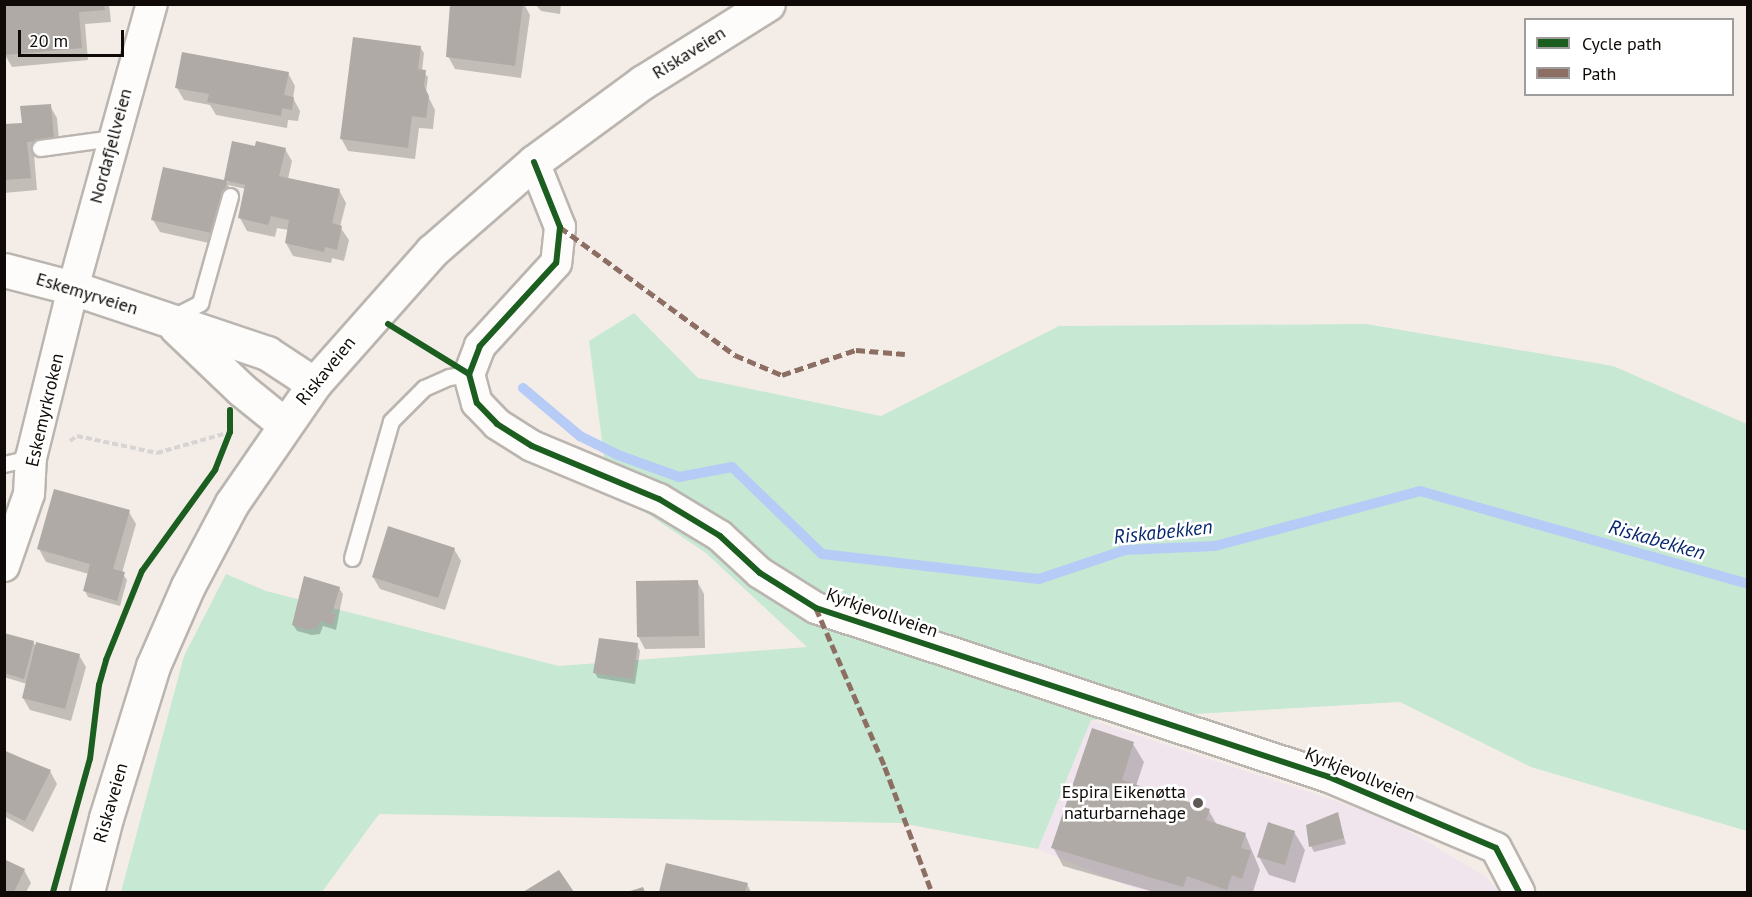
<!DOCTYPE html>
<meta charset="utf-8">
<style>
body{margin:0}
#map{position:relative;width:1752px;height:897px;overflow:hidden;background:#f4ede7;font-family:"PT Sans",sans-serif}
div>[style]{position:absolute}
.education>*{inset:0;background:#f1e5ed}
.green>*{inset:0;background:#c7e8d3}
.shadow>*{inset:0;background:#0003}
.stream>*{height:10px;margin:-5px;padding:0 5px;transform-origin:5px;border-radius:5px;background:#b6ccf6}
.building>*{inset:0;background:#afaaa5}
.path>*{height:4px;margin-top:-2px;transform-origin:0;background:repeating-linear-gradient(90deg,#d7d4d3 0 6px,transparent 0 9px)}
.roads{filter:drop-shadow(2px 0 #bbb5b0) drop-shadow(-2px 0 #bbb5b0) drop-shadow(0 2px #bbb5b0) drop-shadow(0 -2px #bbb5b0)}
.lane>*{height:15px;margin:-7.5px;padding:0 7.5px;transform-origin:7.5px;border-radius:7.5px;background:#fdfcfb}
.street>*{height:30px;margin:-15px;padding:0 15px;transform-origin:15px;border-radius:15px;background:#fdfcfb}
.secondary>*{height:33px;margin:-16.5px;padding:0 16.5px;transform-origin:16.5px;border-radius:16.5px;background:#fdfcfb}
.quiet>*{height:4.5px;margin-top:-2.25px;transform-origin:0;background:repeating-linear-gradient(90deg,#8d6e63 0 9px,transparent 0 13.5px)}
.cycleway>*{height:6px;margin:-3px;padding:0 3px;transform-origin:3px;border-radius:3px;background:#1b5e20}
.dots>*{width:16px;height:16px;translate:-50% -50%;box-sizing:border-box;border:3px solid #fff;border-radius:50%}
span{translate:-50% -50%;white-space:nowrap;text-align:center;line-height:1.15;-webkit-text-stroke:5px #fff;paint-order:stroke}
.street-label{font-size:18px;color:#0f0a07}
.poi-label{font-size:18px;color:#0f0a07}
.right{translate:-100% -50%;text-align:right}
.water-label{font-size:20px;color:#06276d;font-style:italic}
.frame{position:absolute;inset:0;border:6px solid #0f0a07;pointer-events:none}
.legend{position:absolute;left:1524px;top:18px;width:210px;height:78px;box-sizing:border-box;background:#fff;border:2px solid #9f9d9c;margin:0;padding:8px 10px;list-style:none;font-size:18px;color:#0f0a07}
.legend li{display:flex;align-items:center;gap:12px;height:30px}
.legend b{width:30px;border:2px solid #9f9d9c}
.scale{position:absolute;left:18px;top:30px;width:106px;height:27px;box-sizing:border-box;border:3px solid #0f0a07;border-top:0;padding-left:8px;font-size:18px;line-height:21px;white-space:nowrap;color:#0f0a07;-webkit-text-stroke:4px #fff;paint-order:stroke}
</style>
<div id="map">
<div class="education">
<div style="clip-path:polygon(1091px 720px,1387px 818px,1486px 877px,1499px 892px,1142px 892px,1038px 849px)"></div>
</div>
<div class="green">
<div style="clip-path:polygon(634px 313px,698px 378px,881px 416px,1059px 326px,1366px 324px,1613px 366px,1747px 424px,1747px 831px,1531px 767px,1400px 702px,1091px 720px,1038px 849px,901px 823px,379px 814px,322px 892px,121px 892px,184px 656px,226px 574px,266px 591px,559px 666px,807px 647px,706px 553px,608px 487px,589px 341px)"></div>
</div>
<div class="shadow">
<div style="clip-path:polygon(4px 4px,109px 4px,111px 22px,85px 24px,88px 60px,12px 67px,5px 55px)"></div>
<div style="clip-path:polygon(452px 4px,524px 4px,530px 15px,521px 78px,455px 69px,448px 56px)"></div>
<div style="clip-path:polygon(561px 4px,560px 14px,541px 11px,535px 4px)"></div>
<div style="clip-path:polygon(420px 47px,424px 53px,422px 71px,428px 77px,426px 92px,435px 110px,433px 129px,419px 128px,415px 159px,348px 151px,341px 138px)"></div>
<div style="clip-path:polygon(288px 73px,295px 86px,293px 98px,300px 111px,298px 121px,288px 120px,287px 128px,216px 115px,210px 105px,184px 100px,177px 88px)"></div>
<div style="clip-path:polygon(50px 106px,57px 118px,60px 151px,34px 154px,37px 190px,4px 193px,4px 126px,23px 124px)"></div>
<div style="clip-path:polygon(254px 147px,285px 149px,292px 161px,288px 179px,339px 190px,346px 203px,340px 227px,349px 240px,344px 261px,332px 258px,331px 263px,293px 256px,286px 243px,289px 230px,277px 228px,275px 237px,247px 231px,240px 218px,246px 189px,228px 185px,233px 194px,222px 246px,160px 232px,153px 220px,164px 168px,229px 182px,226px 179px)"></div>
<div style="clip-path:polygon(129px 512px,136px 524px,122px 573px,127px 580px,120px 606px,88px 597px,85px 591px,89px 574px,46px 562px,39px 549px)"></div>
<div style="clip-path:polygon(454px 549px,461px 561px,445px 610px,380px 589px,373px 577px)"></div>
<div style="clip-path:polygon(697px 581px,704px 594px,705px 648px,645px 649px,638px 636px)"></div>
<div style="clip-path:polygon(339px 588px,343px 594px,336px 630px,323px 626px,320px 634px,312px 635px,297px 631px,293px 625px)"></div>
<div style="clip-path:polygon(4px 634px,33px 642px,36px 647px,79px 655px,86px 667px,71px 721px,30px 710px,23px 698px,27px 684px,4px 677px)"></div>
<div style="clip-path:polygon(637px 645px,640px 651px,635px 684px,598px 678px,595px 673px)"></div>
<div style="clip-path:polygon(1133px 744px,1144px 762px,1136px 786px,1209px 811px,1217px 825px,1245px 834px,1260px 870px,1253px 892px,1154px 892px,1063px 866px,1053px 847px)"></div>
<div style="clip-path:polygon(4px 750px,50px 771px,57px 784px,33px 832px,4px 816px)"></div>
<div style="clip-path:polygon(1337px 814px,1346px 844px,1314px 852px,1311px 846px)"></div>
<div style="clip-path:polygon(1294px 832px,1305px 850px,1295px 883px,1269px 875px,1259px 857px)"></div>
<div style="clip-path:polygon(4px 861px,24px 870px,31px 883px,26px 892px,4px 892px)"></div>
<div style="clip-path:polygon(667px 864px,747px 884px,751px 892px,660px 892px)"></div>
<div style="clip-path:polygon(559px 872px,572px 892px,527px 892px)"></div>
</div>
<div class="stream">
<div style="left:523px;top:388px;width:75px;rotate:40.1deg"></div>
<div style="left:580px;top:436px;width:42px;rotate:26.6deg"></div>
<div style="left:618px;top:455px;width:65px;rotate:19.8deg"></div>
<div style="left:679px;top:477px;width:54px;rotate:-10.7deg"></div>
<div style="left:732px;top:467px;width:125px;rotate:44deg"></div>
<div style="left:822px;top:554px;width:218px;rotate:6.6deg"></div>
<div style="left:1039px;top:579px;width:91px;rotate:-18.6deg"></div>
<div style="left:1125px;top:550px;width:90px;rotate:-2.5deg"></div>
<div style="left:1215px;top:546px;width:212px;rotate:-15deg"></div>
<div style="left:1420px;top:491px;width:341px;rotate:15.8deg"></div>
</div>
<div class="building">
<div style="clip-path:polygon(4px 4px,104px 4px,105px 10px,79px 12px,82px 48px,4px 55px)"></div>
<div style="clip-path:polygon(450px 4px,523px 4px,515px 66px,446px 57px)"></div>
<div style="clip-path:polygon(353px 37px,421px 46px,418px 69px,426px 70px,424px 86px,429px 96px,426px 118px,412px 116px,408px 148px,340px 139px)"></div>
<div style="clip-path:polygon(182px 52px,289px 72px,284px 95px,294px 97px,292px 110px,282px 108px,281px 116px,207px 102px,209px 94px,175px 88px)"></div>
<div style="clip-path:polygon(51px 104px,54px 139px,27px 142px,31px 178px,4px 180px,4px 124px,22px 123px,20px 106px)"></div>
<div style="clip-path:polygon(232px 141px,255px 146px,247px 182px,256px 141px,286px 148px,279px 176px,340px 189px,332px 223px,342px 226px,337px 250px,325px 247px,324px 252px,285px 243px,289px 220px,271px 216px,268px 225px,238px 218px,245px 185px,251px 186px,227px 181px,216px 234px,151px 220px,163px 167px,224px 180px)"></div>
<div style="clip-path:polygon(54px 489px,130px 510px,113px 569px,125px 572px,117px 601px,83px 591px,90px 564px,37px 549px)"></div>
<div style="clip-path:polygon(388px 526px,455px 548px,438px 598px,372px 577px)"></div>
<div style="clip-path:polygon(304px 576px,340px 587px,332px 613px,336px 614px,333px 625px,320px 621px,317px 628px,308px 630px,292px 625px)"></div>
<div style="clip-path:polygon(698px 580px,699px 636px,637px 637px,636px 581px)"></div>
<div style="clip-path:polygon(4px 633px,34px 641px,24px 679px,4px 673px)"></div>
<div style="clip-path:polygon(599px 638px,638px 643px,633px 679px,593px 673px)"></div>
<div style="clip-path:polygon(36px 642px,80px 654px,65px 709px,22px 698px)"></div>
<div style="clip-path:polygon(1092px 728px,1134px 742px,1122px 780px,1210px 809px,1206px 820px,1246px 833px,1241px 848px,1251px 851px,1242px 879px,1232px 875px,1227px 890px,1187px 876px,1183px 887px,1051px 848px)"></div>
<div style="clip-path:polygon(4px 751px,51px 770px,25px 821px,4px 811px)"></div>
<div style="clip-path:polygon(1338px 812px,1344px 838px,1309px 847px,1306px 825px)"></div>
<div style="clip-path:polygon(1268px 822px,1295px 831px,1285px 865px,1257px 857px)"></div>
<div style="clip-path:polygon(6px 860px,25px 869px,14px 892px,4px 892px)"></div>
<div style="clip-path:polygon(666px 863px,748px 883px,745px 892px,659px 892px)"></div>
<div style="clip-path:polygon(559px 870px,574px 892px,523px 892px)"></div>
<div style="clip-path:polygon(643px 887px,645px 892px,627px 892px)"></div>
</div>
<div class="path">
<div style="left:70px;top:441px;width:9px;rotate:-36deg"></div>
<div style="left:77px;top:436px;width:82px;rotate:12deg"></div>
<div style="left:157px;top:453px;width:76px;rotate:-16deg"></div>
</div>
<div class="roads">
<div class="lane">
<div style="left:40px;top:148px;width:74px;rotate:-7.8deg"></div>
<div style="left:171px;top:318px;width:33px;rotate:-27deg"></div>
<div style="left:200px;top:303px;width:111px;rotate:-74.3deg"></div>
<div style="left:4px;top:464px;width:28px;rotate:-13deg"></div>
<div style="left:352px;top:558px;width:142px;rotate:-74.1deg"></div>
<div style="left:391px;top:421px;width:47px;rotate:-45deg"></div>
<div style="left:424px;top:388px;width:27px;rotate:-24deg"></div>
<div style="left:449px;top:377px;width:20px;rotate:-9deg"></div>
</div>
<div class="street">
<div style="left:534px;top:162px;width:70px;rotate:68.2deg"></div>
<div style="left:560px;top:227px;width:36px;rotate:96deg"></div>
<div style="left:556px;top:263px;width:113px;rotate:132.5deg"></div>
<div style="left:480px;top:346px;width:30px;rotate:111deg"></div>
<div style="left:469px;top:374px;width:30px;rotate:75deg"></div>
<div style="left:477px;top:403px;width:29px;rotate:46deg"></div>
<div style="left:497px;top:424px;width:41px;rotate:32.2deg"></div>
<div style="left:532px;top:446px;width:138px;rotate:22.7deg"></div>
<div style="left:659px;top:499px;width:71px;rotate:31.2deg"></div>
<div style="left:720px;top:536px;width:54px;rotate:42.8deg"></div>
<div style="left:760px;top:573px;width:66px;rotate:32deg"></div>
<div style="left:816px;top:608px;width:540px;rotate:18.23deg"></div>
<div style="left:1329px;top:777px;width:181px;rotate:23deg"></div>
<div style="left:1496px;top:848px;width:50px;rotate:62.4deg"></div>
<div style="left:4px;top:566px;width:76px;rotate:-70.9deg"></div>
<div style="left:29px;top:494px;width:36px;rotate:-87deg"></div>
<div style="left:31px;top:458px;width:175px;rotate:-76.1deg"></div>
<div style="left:73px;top:288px;width:295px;rotate:-74.5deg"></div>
</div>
<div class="secondary">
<div style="left:4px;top:270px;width:71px;rotate:14.6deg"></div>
<div style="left:73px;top:288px;width:205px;rotate:18.5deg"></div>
<div style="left:267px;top:353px;width:56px;rotate:33.4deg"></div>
<div style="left:176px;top:327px;width:91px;rotate:43.7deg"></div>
<div style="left:242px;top:390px;width:54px;rotate:39deg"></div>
<div style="left:87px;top:892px;width:76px;rotate:-75.6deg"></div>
<div style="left:106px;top:818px;width:159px;rotate:-72.8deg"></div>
<div style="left:153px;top:666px;width:87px;rotate:-66.4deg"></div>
<div style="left:188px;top:586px;width:94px;rotate:-62.1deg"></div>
<div style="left:232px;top:503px;width:145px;rotate:-55.4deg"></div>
<div style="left:314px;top:384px;width:178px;rotate:-48.4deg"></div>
<div style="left:432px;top:251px;width:135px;rotate:-41.1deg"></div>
<div style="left:534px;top:162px;width:135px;rotate:-36.3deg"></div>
<div style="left:643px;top:82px;width:147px;rotate:-32deg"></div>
</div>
</div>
<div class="quiet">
<div style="left:560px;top:227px;width:217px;rotate:36.2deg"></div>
<div style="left:735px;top:355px;width:51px;rotate:23.1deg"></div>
<div style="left:782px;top:375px;width:78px;rotate:-18.7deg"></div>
<div style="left:856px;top:350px;width:49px;rotate:4.7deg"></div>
<div style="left:816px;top:608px;width:173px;rotate:66.5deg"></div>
<div style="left:885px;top:767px;width:134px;rotate:69.4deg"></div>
</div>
<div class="cycleway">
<div style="left:534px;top:162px;width:70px;rotate:68.2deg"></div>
<div style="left:560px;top:227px;width:36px;rotate:96deg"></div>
<div style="left:556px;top:263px;width:113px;rotate:132.5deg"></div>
<div style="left:480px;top:346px;width:30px;rotate:111deg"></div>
<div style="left:469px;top:374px;width:30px;rotate:75deg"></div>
<div style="left:477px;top:403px;width:29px;rotate:46deg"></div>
<div style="left:497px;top:424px;width:41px;rotate:32.2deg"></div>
<div style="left:532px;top:446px;width:138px;rotate:22.7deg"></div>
<div style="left:659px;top:499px;width:71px;rotate:31.2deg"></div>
<div style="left:720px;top:536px;width:54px;rotate:42.8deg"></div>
<div style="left:760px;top:573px;width:66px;rotate:32deg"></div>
<div style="left:816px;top:608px;width:540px;rotate:18.23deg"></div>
<div style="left:1329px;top:777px;width:181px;rotate:23deg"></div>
<div style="left:1496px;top:848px;width:50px;rotate:62.4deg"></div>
<div style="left:388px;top:324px;width:95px;rotate:31.7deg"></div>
<div style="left:53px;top:892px;width:138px;rotate:-74.5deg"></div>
<div style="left:90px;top:759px;width:75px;rotate:-83.1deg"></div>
<div style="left:99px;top:685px;width:26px;rotate:-74deg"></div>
<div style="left:106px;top:660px;width:96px;rotate:-68deg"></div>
<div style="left:142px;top:571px;width:125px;rotate:-54.1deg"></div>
<div style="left:215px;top:470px;width:41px;rotate:-68.5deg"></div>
<div style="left:230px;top:432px;width:22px;rotate:-90deg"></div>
</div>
<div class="dots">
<div style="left:1198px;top:803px;background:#5f5955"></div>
</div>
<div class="street-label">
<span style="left:689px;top:53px;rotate:-32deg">Riskaveien</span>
<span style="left:111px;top:146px;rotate:-75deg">Nordafjellveien</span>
<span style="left:87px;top:294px;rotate:17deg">Eskemyrveien</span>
<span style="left:326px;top:371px;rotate:-51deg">Riskaveien</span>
<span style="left:45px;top:410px;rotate:-77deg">Eskemyrkroken</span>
<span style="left:882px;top:613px;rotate:19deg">Kyrkjevollveien</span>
<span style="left:1360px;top:775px;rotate:22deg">Kyrkjevollveien</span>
<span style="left:111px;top:803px;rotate:-74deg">Riskaveien</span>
</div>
<div class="poi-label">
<span class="right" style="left:1186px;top:803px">Espira Eikenøtta<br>naturbarnehage</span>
</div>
<div class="water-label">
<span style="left:1163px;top:532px;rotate:-6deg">Riskabekken</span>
<span style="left:1657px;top:540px;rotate:16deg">Riskabekken</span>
</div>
<div class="frame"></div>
<ul class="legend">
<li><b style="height:8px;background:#1b5e20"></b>Cycle path</li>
<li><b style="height:8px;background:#8d6e63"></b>Path</li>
</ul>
<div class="scale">20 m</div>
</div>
